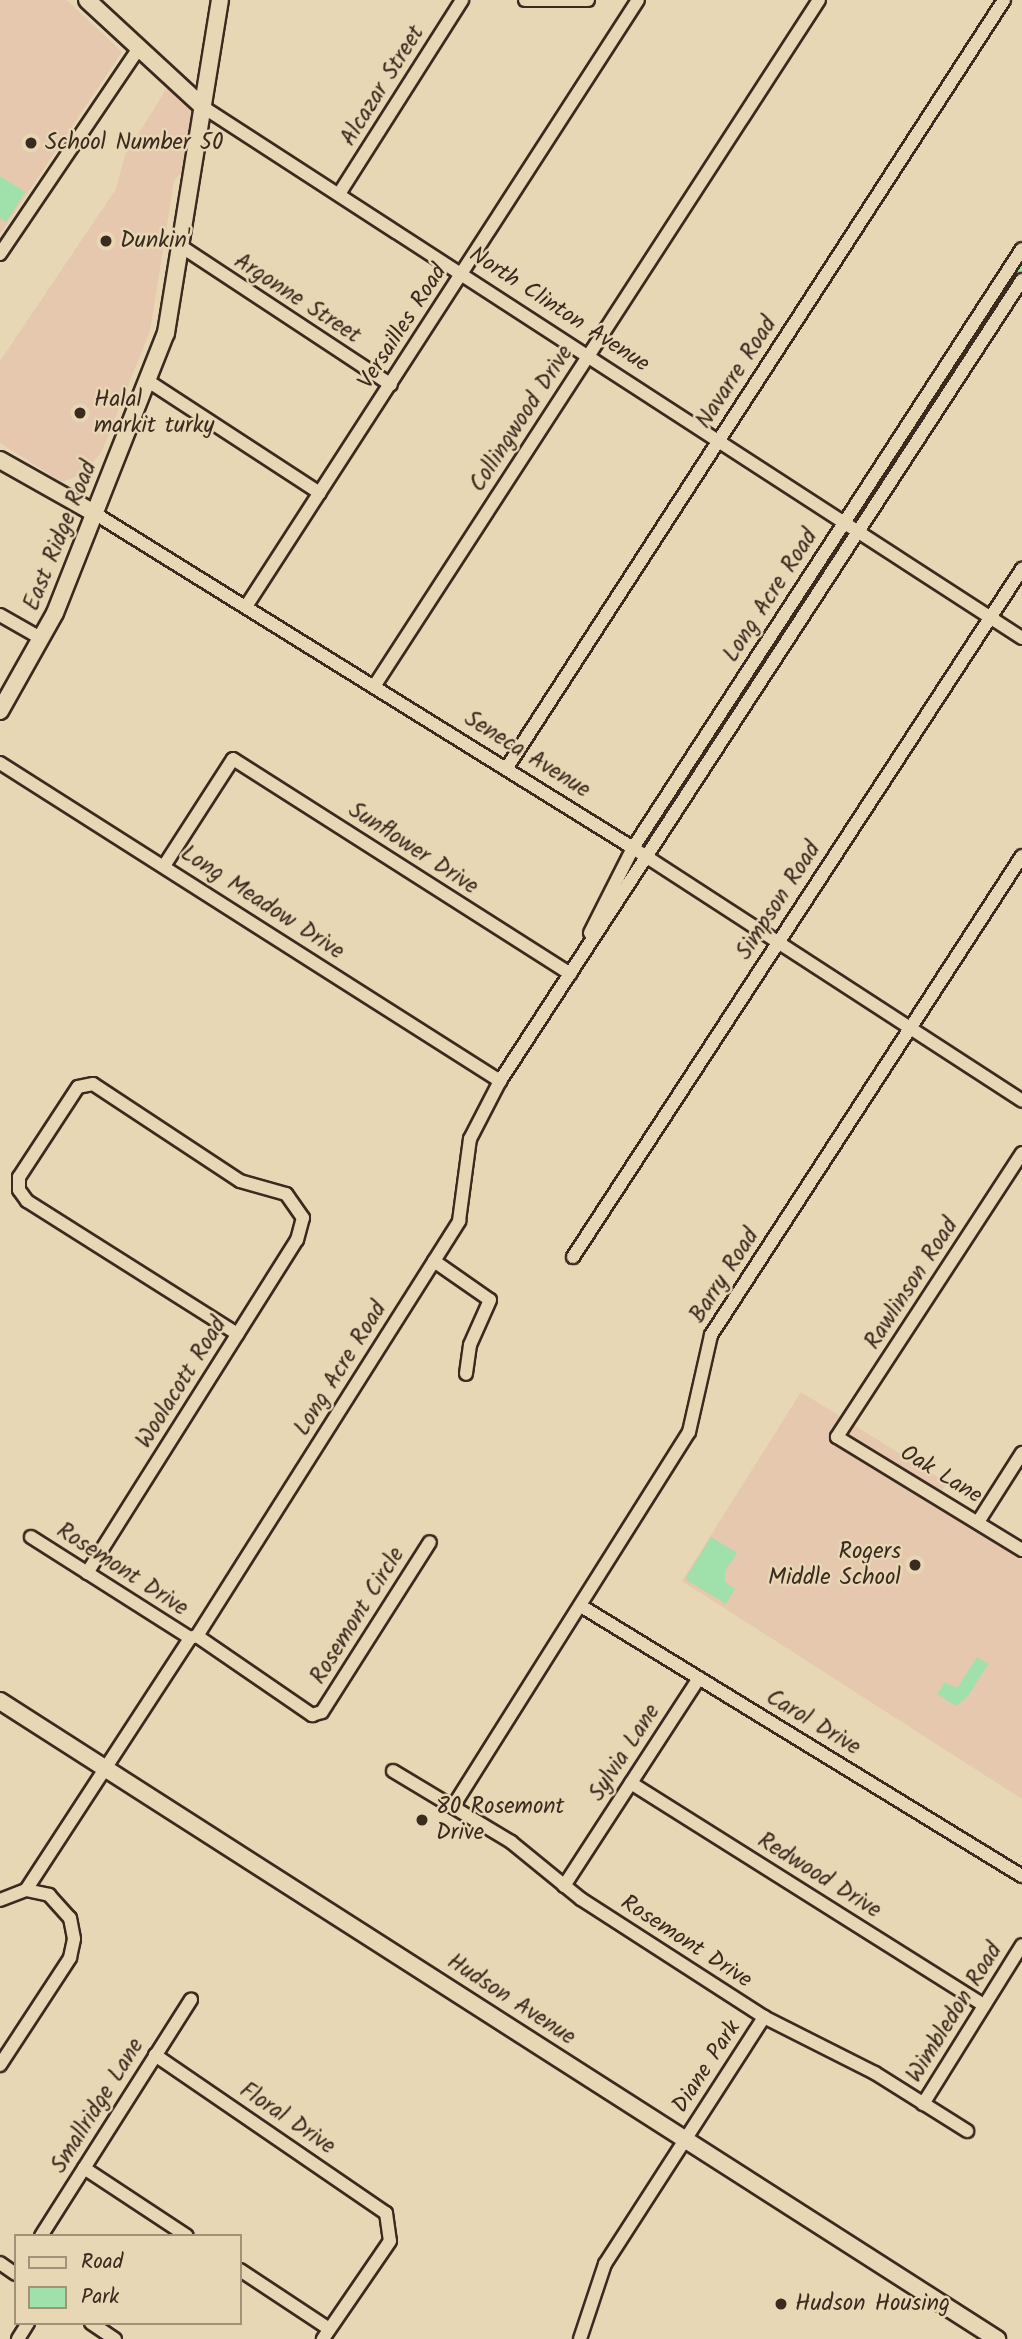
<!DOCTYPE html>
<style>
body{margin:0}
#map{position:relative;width:1022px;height:2339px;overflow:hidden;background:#e8d7b4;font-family:Kalam,sans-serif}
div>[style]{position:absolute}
.built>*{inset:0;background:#e5c8ae}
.green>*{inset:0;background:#a0e0aa}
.roads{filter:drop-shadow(2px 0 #3b2a1e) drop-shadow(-2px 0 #3b2a1e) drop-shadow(0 2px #3b2a1e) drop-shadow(0 -2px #3b2a1e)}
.minor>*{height:12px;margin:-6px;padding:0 6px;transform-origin:6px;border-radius:6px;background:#e8d7b4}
.major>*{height:16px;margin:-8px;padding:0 8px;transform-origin:8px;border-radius:8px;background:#e8d7b4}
.dots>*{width:19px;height:19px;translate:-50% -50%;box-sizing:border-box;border:4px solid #e8d7b4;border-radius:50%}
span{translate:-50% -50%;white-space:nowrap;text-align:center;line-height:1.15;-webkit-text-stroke:5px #e8d7b4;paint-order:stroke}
.street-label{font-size:23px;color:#3b2a1e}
.poi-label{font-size:23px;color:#3b2a1e}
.left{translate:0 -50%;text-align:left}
.right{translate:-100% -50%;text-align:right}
.legend{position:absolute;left:14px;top:2234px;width:228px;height:91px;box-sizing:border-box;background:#e8d7b4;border:2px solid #a39278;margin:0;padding:9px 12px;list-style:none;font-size:21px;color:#3b2a1e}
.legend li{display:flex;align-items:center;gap:14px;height:35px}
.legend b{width:35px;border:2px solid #a39278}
</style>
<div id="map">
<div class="built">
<div style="clip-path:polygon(0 0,67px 0,122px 52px,0 234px)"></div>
<div style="clip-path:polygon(167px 88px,190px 109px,192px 123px,186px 167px,174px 181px,150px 331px,102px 451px,85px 473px,62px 482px,0 443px,0 361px,116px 189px,125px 155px)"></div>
<div style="clip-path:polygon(801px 1392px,947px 1483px,934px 1503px,1022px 1557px,1022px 1799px,682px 1581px)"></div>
</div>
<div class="green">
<div style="clip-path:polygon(0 176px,25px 192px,6px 222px,0 218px)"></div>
<div style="clip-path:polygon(1022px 256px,1022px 272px,858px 520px,855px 515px)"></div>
<div style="clip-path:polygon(844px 532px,850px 536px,643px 845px,642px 843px)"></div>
<div style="clip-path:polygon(711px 1537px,737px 1553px,725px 1571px,725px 1582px,735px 1589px,726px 1604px,685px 1579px)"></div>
<div style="clip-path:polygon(977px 1657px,988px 1664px,968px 1696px,956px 1706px,937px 1694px,945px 1682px,957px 1688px)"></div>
</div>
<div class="roads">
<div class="minor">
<div style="left:525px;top:0;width:63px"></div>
<div style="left:203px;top:107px;width:976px;rotate:32.96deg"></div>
<div style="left:339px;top:194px;width:230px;rotate:-57.6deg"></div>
<div style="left:182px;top:247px;width:250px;rotate:33.4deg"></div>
<div style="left:0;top:254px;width:249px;rotate:-56deg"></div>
<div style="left:148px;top:381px;width:205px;rotate:33.1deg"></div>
<div style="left:94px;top:513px;width:635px;rotate:31.86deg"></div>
<div style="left:633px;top:848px;width:464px;rotate:33deg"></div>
<div style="left:247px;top:605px;width:720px;rotate:-57.13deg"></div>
<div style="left:0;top:615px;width:48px;rotate:29.7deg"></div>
<div style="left:375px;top:685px;width:816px;rotate:-57.05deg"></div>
<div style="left:0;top:763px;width:593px;rotate:32.46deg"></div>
<div style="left:506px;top:769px;width:916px;rotate:-57.07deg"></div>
<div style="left:164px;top:866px;width:127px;rotate:-57.2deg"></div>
<div style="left:233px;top:759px;width:400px;rotate:32.5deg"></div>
<div style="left:590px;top:933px;width:95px;rotate:-63.2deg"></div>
<div style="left:633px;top:848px;width:714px;rotate:-57deg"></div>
<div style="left:1022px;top:1153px;width:339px;rotate:123.1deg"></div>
<div style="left:837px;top:1437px;width:217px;rotate:31.4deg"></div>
<div style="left:573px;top:1257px;width:822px;rotate:-56.87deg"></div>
<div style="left:434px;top:1261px;width:68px;rotate:34.9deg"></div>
<div style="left:490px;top:1300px;width:49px;rotate:114deg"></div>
<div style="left:470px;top:1345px;width:29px;rotate:98deg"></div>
<div style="left:978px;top:1522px;width:82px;rotate:-57.5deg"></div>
<div style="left:31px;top:1537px;width:188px;rotate:32.4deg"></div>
<div style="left:87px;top:1573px;width:394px;rotate:-57.8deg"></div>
<div style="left:297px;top:1240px;width:23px;rotate:-75deg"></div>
<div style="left:303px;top:1218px;width:29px;rotate:-125deg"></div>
<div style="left:286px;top:1194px;width:48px;rotate:-164.2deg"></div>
<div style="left:240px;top:1181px;width:176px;rotate:-146.6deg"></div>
<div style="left:93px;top:1084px;width:15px;rotate:169deg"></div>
<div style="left:78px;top:1087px;width:108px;rotate:123.2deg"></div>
<div style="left:19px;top:1177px;width:13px;rotate:90deg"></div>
<div style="left:19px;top:1190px;width:14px;rotate:54deg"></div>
<div style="left:27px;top:1201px;width:249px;rotate:32.3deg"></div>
<div style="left:581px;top:1606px;width:517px;rotate:31.48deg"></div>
<div style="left:197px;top:1636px;width:140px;rotate:34.5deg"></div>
<div style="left:312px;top:1715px;width:10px;rotate:-17deg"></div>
<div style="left:322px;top:1712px;width:201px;rotate:-57.6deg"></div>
<div style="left:393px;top:1771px;width:138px;rotate:31deg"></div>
<div style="left:511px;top:1842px;width:90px;rotate:39.2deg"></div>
<div style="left:581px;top:1899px;width:218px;rotate:32.8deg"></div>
<div style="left:764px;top:2017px;width:124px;rotate:26.8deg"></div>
<div style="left:875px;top:2073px;width:109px;rotate:32.2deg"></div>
<div style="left:631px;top:1783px;width:417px;rotate:32.2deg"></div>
<div style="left:454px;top:1805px;width:441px;rotate:-57.8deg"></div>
<div style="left:689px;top:1432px;width:99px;rotate:-77.2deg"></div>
<div style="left:711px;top:1335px;width:571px;rotate:-57.01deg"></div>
<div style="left:564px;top:1886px;width:248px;rotate:-57deg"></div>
<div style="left:26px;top:1890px;width:301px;rotate:-56.9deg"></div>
<div style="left:190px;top:1638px;width:7px;rotate:-16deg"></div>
<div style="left:197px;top:1636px;width:491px;rotate:-57.7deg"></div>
<div style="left:459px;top:1221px;width:83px;rotate:-82.4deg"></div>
<div style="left:470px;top:1139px;width:65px;rotate:-62.7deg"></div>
<div style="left:500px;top:1081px;width:956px;rotate:-56.91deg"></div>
<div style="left:0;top:1900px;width:28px;rotate:-21deg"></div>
<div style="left:26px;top:1890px;width:24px;rotate:12deg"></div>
<div style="left:49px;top:1895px;width:31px;rotate:48deg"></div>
<div style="left:70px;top:1918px;width:21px;rotate:79deg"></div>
<div style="left:74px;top:1939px;width:19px;rotate:102deg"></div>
<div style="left:70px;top:1958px;width:128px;rotate:123.2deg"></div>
<div style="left:155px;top:2055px;width:280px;rotate:34.4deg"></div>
<div style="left:386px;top:2213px;width:28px;rotate:82deg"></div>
<div style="left:390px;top:2241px;width:119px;rotate:124.4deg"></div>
<div style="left:923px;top:2104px;width:187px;rotate:-58.1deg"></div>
<div style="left:84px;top:2168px;width:123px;rotate:33.4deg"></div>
<div style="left:41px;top:2236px;width:280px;rotate:-57.6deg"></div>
<div style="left:0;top:2263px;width:19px;rotate:35deg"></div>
<div style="left:240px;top:2270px;width:107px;rotate:33.5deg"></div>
<div style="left:91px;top:2323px;width:29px;rotate:34deg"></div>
<div style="left:18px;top:2339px;width:19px;rotate:-58deg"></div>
<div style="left:580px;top:2339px;width:79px;rotate:-71.6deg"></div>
<div style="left:605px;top:2264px;width:294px;rotate:-57.2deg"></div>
</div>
<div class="major">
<div style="left:87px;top:0;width:158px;rotate:42.7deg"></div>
<div style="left:0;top:460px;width:108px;rotate:29.4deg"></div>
<div style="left:0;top:711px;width:112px;rotate:-60.7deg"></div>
<div style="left:55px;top:613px;width:301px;rotate:-68.4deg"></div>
<div style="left:166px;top:333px;width:337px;rotate:-80.8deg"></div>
<div style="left:0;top:1701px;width:1184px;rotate:32.62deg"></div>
</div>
</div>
<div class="dots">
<div style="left:31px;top:143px;background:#3b2a1e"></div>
<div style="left:106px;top:241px;background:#3b2a1e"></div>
<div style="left:80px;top:413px;background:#3b2a1e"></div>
<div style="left:915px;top:1565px;background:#3b2a1e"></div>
<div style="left:422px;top:1820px;background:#3b2a1e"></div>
<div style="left:781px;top:2304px;background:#3b2a1e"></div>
</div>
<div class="street-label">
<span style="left:383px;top:86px;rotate:-58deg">Alcazar Street</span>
<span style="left:297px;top:299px;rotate:33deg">Argonne Street</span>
<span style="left:559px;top:310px;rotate:33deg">North Clinton Avenue</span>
<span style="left:403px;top:327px;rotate:-57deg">Versailles Road</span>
<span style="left:737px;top:373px;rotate:-57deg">Navarre Road</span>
<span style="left:522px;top:419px;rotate:-57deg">Collingwood Drive</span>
<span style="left:61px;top:536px;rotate:-68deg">East Ridge Road</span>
<span style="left:771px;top:596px;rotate:-57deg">Long Acre Road</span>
<span style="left:527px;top:755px;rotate:32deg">Seneca Avenue</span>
<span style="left:413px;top:849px;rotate:33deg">Sunflower Drive</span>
<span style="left:779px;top:901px;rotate:-57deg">Simpson Road</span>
<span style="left:262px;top:903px;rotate:33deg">Long Meadow Drive</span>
<span style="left:725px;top:1276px;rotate:-57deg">Barry Road</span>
<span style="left:912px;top:1284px;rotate:-57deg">Rawlinson Road</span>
<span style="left:341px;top:1369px;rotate:-58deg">Long Acre Road</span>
<span style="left:182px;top:1383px;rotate:-58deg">Woolacott Road</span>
<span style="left:941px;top:1475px;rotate:31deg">Oak Lane</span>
<span style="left:122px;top:1570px;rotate:33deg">Rosemont Drive</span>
<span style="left:358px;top:1616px;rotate:-58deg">Rosemont Circle</span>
<span style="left:813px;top:1723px;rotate:31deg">Carol Drive</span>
<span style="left:625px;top:1753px;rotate:-57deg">Sylvia Lane</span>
<span style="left:819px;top:1876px;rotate:32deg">Redwood Drive</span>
<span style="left:686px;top:1942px;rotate:33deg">Rosemont Drive</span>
<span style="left:511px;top:2000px;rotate:33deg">Hudson Avenue</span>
<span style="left:955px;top:2013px;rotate:-58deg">Wimbledon Road</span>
<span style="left:707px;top:2067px;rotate:-57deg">Diane Park</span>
<span style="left:98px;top:2106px;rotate:-58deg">Smallridge Lane</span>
<span style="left:287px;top:2119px;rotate:34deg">Floral Drive</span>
</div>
<div class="poi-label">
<span class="left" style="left:45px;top:143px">School Number 50</span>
<span class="left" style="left:120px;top:241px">Dunkin'</span>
<span class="left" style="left:94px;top:413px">Halal<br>markit turky</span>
<span class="right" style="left:901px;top:1565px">Rogers<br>Middle School</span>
<span class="left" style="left:436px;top:1820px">80 Rosemont<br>Drive</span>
<span class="left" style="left:795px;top:2304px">Hudson Housing</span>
</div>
<ul class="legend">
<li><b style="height:9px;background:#e8d7b4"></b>Road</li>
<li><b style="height:19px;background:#a0e0aa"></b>Park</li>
</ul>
</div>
